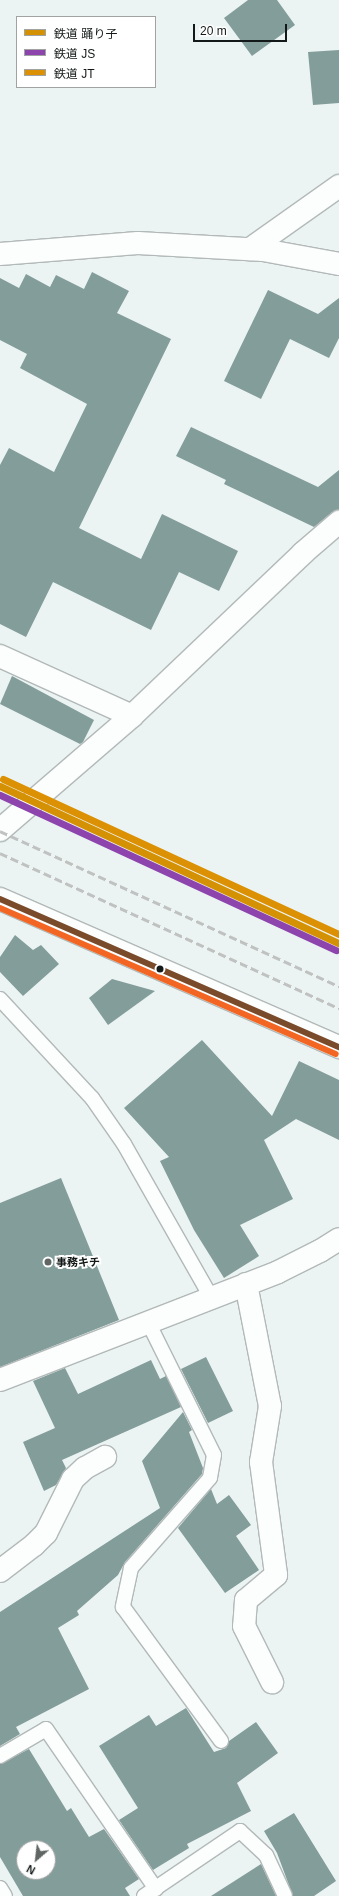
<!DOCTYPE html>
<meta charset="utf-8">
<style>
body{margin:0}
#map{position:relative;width:339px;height:1896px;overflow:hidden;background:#ebf4f2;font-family:Arial,"Noto Sans JP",sans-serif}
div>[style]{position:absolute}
.building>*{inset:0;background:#829d9a}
.roads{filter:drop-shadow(1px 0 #b2b9b8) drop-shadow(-1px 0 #b2b9b8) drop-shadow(0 1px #b2b9b8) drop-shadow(0 -1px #b2b9b8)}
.service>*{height:14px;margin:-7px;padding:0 7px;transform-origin:7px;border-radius:7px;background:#fcfdfd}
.minor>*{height:22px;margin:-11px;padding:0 11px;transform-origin:11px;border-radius:11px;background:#fcfdfd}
.tertiary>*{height:22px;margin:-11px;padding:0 11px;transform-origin:11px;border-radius:11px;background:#fcfdfd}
.rail>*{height:3px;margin-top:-1.5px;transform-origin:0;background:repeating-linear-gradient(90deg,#c0c2c2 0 8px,transparent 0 12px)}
.bus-1>*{height:6px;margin:-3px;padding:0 3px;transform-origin:3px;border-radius:3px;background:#7a4b2a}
.bus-2>*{height:6px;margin:-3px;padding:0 3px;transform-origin:3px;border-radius:3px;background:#f26522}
.rail-1>*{height:7px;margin:-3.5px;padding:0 3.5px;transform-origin:3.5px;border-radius:3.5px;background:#d59104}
.rail-2>*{height:7px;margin:-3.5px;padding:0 3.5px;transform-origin:3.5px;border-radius:3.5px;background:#8e44ad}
.rail-3>*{height:7px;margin:-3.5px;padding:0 3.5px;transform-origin:3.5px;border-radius:3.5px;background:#dc9004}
.dots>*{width:11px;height:11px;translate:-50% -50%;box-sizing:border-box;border:2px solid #fff;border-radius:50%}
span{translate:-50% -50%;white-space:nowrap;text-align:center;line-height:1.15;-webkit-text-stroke:4px #fff;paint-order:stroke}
.poi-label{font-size:11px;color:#131918;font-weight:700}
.left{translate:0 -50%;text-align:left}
.legend{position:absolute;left:16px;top:16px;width:140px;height:72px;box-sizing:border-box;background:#fff;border:1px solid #a1a3a3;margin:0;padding:5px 7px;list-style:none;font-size:12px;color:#131918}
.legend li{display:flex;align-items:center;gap:8px;height:20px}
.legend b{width:20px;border:1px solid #a1a3a3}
.north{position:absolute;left:16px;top:1840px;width:40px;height:40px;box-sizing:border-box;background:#fff;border:1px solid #a1a3a3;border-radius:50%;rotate:208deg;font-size:11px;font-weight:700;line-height:16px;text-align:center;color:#131918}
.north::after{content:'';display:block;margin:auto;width:14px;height:18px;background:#5f6664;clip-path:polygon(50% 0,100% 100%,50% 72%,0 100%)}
.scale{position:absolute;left:193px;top:24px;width:94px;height:18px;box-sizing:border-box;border:2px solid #131918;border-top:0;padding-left:5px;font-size:12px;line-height:14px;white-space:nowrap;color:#131918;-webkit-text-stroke:3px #fff;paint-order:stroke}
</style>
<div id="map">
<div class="building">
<div style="clip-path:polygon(248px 0,277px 0,295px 25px,252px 56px,224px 18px)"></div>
<div style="clip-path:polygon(339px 50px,339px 103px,313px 105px,308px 52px)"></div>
<div style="clip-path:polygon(92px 272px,129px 291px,117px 313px,171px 339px,79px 528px,141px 559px,162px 514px,238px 551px,219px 591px,179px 572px,151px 630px,53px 582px,26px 637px,0 624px,0 465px,9px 448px,54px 472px,87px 404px,20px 368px,27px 354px,0 340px,0 278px,19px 288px,26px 274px,50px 287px,56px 275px,84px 289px)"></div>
<div style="clip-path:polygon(268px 290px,318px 314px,339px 298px,339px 338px,329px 358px,290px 339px,261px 399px,224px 381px)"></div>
<div style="clip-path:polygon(191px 427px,318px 487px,339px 470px,339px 510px,331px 513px,314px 527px,224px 484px,226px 480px,176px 456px)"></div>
<div style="clip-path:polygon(12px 676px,94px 720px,83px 742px,80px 744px,0 704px)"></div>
<div style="clip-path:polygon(15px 935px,33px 950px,41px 945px,59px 964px,23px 996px,0 972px,0 957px)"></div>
<div style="clip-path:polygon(112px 979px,155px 991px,108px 1025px,89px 998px)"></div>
<div style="clip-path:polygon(202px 1040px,272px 1116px,299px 1061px,339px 1080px,339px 1140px,296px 1119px,264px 1140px,293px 1199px,240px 1225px,259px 1256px,224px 1278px,194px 1230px,160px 1161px,169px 1157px,124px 1108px)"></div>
<div style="clip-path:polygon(61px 1178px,119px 1320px,0 1367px,0 1203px)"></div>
<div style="clip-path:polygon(206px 1357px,233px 1411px,208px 1423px,181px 1369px)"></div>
<div style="clip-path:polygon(151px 1360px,160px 1379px,166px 1376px,181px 1407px,62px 1460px,66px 1468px,56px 1485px,44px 1491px,23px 1442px,55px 1428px,33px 1381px,65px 1368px,78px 1394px)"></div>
<div style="clip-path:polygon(183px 1412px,192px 1430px,189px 1432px,203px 1468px,202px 1474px,125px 1562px,118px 1575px,77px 1611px,79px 1615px,58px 1628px,89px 1689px,16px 1727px,20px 1734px,0 1746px,0 1612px,160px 1508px,142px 1461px)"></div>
<div style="clip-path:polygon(211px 1489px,217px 1504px,229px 1495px,251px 1525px,236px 1536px,259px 1570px,225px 1593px,178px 1528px)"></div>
<div style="clip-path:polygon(186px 1708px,214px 1752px,226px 1748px,229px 1741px,256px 1722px,278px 1753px,237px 1783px,251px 1811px,187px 1844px,189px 1848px,153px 1870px,119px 1820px,138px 1808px,99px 1746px,149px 1715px,156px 1726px)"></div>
<div style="clip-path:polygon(evenodd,29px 1749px,67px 1811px,71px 1808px,89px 1837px,104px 1829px,139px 1879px,125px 1888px,130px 1896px,23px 1896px,0 1857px,0 1764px,29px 1749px,24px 1848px,48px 1848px,48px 1872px,24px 1872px,24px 1848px)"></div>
<div style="clip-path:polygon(294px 1813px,336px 1881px,314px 1896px,293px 1896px,277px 1853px,264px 1831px)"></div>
<div style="clip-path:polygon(261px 1864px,276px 1896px,211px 1896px)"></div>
</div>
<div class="roads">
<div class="service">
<div style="left:0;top:999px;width:135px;rotate:47.1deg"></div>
<div style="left:92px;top:1098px;width:56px;rotate:55.2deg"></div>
<div style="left:124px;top:1144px;width:176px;rotate:60.4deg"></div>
<div style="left:148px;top:1322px;width:148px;rotate:63.6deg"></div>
<div style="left:214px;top:1455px;width:23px;rotate:100deg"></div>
<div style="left:210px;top:1478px;width:120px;rotate:131.3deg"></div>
<div style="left:131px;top:1568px;width:40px;rotate:102deg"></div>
<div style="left:123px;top:1607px;width:166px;rotate:53.8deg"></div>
<div style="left:0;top:1756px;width:53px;rotate:-30.4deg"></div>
<div style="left:46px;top:1729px;width:194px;rotate:55.5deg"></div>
<div style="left:0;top:1888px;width:9px;rotate:58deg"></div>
<div style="left:144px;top:1896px;width:116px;rotate:-34.1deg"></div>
<div style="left:240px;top:1831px;width:35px;rotate:43deg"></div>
<div style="left:266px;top:1855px;width:45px;rotate:65.1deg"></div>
</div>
<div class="minor">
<div style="left:250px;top:249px;width:109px;rotate:-35.3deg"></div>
<div style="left:0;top:254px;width:138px;rotate:-4.6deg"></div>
<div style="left:138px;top:243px;width:125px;rotate:3.2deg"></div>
<div style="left:263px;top:250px;width:77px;rotate:10.4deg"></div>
<div style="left:0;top:830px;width:174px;rotate:-40.8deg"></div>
<div style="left:132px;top:716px;width:236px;rotate:-43.6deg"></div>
<div style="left:303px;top:553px;width:48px;rotate:-40.7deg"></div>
<div style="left:246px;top:1284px;width:124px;rotate:78.9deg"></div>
<div style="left:270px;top:1406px;width:57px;rotate:99.1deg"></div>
<div style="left:261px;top:1462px;width:114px;rotate:82.4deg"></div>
<div style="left:276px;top:1575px;width:39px;rotate:140deg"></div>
<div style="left:246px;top:1600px;width:26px;rotate:94deg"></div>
<div style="left:244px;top:1626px;width:63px;rotate:63.4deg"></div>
<div style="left:0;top:1380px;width:298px;rotate:-21.2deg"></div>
<div style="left:278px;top:1272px;width:47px;rotate:-26.6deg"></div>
<div style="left:320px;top:1251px;width:22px;rotate:-32deg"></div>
<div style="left:0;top:1571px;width:43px;rotate:-37.4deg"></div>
<div style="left:34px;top:1545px;width:17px;rotate:-45deg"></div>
<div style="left:46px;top:1533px;width:60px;rotate:-63.4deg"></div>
<div style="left:73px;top:1479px;width:16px;rotate:-43deg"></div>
<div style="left:85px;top:1468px;width:23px;rotate:-29deg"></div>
</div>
<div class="tertiary">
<div style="left:0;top:656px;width:145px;rotate:24.4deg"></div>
<div style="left:0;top:899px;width:370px;rotate:23.6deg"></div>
</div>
</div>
<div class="rail">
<div style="left:0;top:831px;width:373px;rotate:24.6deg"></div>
<div style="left:0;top:853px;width:373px;rotate:24.6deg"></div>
</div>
<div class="bus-1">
<div style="left:0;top:899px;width:370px;rotate:23.6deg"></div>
</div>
<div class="bus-2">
<div style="left:0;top:908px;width:366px;rotate:23.5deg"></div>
</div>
<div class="rail-1">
<div style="left:0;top:786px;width:374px;rotate:24.9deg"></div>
</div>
<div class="rail-2">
<div style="left:0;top:795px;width:370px;rotate:24.8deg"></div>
</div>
<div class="rail-3">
<div style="left:3px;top:779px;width:370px;rotate:24.8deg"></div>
</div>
<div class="dots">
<div style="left:160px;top:969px;background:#131918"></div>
<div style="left:48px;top:1262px;background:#5f6664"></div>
</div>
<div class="poi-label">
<span class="left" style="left:56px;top:1262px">事務キチ</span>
</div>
<ul class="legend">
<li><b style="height:5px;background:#d59104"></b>鉄道 踊り子</li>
<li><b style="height:5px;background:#8e44ad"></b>鉄道 JS</li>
<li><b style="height:5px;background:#dc9004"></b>鉄道 JT</li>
</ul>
<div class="north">N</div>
<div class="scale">20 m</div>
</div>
